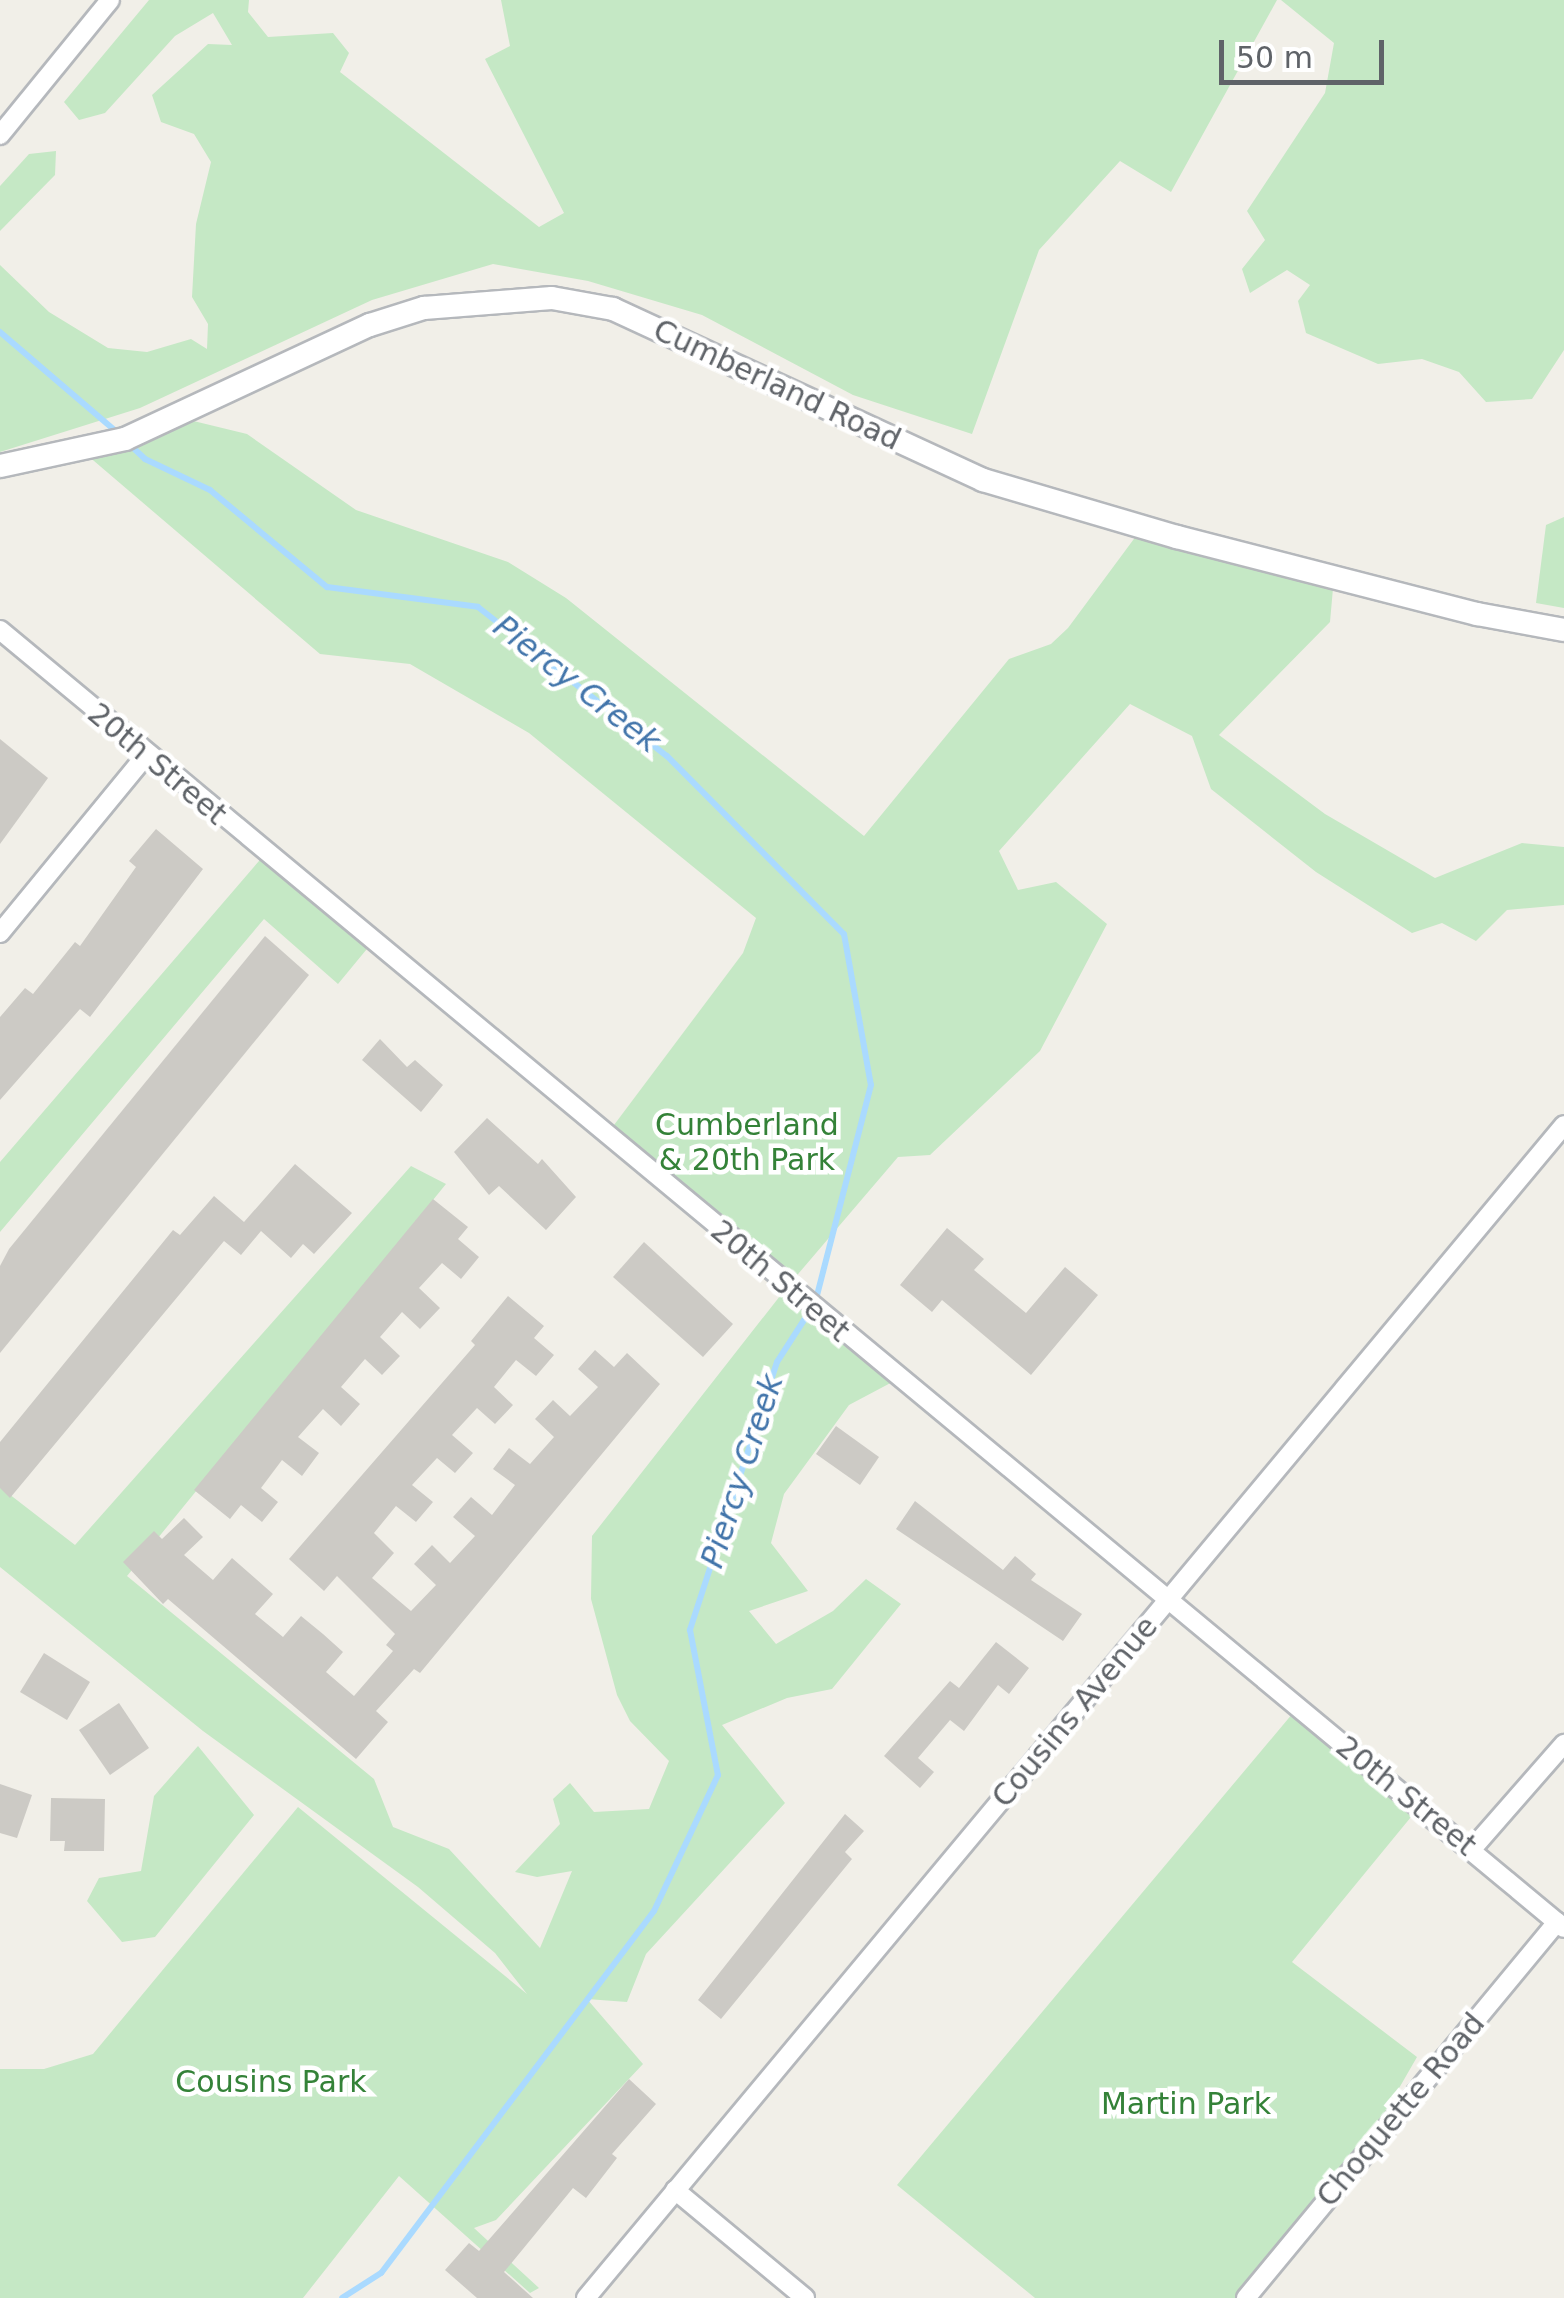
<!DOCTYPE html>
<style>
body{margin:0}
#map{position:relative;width:1564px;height:2298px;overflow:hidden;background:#f1efe8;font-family:"DejaVu Sans",sans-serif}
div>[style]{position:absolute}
.green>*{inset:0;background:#c5e8c5}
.stream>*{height:6px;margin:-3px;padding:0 3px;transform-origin:3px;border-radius:3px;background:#aadaff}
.building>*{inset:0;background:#cccac5}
.roads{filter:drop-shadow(2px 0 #b5b8bc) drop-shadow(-2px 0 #b5b8bc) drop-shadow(0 2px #b5b8bc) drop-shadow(0 -2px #b5b8bc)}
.minor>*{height:18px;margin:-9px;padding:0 9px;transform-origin:9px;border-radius:9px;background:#fff}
.tertiary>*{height:22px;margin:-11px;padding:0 11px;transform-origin:11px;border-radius:11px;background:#fff}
span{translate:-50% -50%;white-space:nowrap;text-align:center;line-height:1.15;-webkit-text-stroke:9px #fff;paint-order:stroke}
.street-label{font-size:30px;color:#5f6368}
.park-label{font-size:30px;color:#348238}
.water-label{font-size:32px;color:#4174aa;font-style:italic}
.scale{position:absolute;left:1219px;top:40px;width:165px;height:45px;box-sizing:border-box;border:5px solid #5f6368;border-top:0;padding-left:12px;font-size:30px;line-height:35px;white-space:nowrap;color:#5f6368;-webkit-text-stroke:8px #fff;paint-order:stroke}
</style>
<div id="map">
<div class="green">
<div style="clip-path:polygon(149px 0,249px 0,248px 12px,268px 37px,333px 33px,349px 53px,340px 72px,539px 227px,564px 213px,485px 59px,510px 46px,501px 0,1277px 0,1171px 192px,1120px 161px,1039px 250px,972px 434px,853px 395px,702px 315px,588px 281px,493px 264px,372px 300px,140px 408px,0 452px,0 265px,49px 312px,108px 348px,147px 352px,191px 339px,207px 349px,208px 324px,192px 297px,196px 224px,211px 162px,194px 134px,161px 122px,152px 95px,208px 44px,232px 45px,213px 13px,175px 36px,105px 113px,79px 120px,64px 102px)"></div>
<div style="clip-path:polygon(1281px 0,1564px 0,1564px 350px,1532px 399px,1486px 402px,1459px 372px,1422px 359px,1378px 364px,1306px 333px,1298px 301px,1310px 285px,1287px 270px,1250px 293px,1242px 269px,1265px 240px,1247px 211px,1325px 93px,1334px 43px)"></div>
<div style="clip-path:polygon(56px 151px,55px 175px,0 231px,0 186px,29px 154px)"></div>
<div style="clip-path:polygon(177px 417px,247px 434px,356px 510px,508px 562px,566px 598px,864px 836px,1009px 659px,1051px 644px,1068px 628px,1142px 528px,1334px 577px,1330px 622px,1219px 735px,1325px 814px,1435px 878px,1522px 843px,1564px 847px,1564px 905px,1507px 910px,1476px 941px,1442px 923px,1412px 933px,1316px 872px,1211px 789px,1192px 736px,1130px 704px,999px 851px,1018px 890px,1056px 882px,1107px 924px,1040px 1051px,930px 1155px,898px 1157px,787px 1287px,898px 1379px,849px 1405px,784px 1494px,771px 1543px,808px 1591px,749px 1611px,776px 1644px,833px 1611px,866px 1579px,901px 1604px,832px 1689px,787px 1698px,722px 1725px,785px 1803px,646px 1954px,627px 2002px,587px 1999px,643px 2064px,496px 2220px,474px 2228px,539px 2288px,530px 2293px,399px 2176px,303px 2298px,0 2298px,0 2069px,44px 2069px,93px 2054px,298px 1807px,527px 1994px,495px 1953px,418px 1887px,203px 1731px,0 1567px,0 1487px,75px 1545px,411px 1166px,446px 1184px,127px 1576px,374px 1779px,393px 1827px,449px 1849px,540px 1948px,572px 1871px,537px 1877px,515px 1872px,560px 1824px,553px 1799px,570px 1783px,594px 1812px,649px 1809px,669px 1761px,630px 1721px,617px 1695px,591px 1599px,592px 1536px,787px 1287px,605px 1137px,743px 953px,756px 918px,529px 733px,410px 664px,320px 654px,80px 449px)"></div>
<div style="clip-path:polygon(1564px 517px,1564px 608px,1536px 603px,1546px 525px)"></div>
<div style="clip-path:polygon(265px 854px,371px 944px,338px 984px,264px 919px,0 1232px,0 1162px)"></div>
<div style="clip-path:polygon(1298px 1707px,1420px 1806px,1292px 1962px,1417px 2057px,1353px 2168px,1246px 2298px,1035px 2298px,897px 2185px)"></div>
<div style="clip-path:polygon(198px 1746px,254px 1815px,155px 1937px,122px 1942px,87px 1901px,99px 1878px,141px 1871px,154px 1796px)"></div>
</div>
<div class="stream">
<div style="left:0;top:332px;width:158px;rotate:40.6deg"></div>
<div style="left:129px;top:444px;width:22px;rotate:43deg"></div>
<div style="left:145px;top:459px;width:72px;rotate:25.5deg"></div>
<div style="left:210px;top:490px;width:152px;rotate:39.7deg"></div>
<div style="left:327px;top:587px;width:152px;rotate:7.5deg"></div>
<div style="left:478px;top:607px;width:241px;rotate:38.3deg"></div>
<div style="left:667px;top:756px;width:251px;rotate:45.2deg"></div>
<div style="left:844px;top:934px;width:153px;rotate:79.9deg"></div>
<div style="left:871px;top:1085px;width:225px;rotate:104.4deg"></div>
<div style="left:815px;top:1303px;width:70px;rotate:122.8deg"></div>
<div style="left:777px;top:1362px;width:282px;rotate:108deg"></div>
<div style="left:690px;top:1630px;width:148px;rotate:79.1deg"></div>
<div style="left:718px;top:1775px;width:150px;rotate:115.2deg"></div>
<div style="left:654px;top:1911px;width:453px;rotate:127deg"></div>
<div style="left:381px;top:2273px;width:46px;rotate:147.3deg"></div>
</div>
<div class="building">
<div style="clip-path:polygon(0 739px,48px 778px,0 844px)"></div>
<div style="clip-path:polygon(156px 829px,203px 869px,90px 1017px,80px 1009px,0 1100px,0 1017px,25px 988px,33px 994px,75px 942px,80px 946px,136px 867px,129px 861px)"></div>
<div style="clip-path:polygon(265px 936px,309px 975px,0 1353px,0 1266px,9px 1249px)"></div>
<div style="clip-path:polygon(380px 1039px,407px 1067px,415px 1060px,443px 1085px,421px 1112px,362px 1060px)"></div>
<div style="clip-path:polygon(487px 1118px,538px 1164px,542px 1159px,576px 1197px,546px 1230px,499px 1186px,489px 1195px,454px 1152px)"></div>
<div style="clip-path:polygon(295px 1164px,352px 1213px,314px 1254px,303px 1244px,291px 1258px,261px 1231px,241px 1255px,224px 1241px,10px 1498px,0 1488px,0 1442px,173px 1230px,180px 1235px,214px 1196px,244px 1222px)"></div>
<div style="clip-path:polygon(433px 1199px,468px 1227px,458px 1239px,479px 1257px,461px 1279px,442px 1263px,419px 1288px,440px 1308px,420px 1329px,402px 1312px,380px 1337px,400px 1356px,382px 1375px,365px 1359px,341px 1387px,360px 1404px,341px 1426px,323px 1409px,298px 1437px,319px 1453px,302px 1476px,282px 1460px,261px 1488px,278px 1502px,262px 1522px,241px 1505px,230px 1519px,194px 1490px)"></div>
<div style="clip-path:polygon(947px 1228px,984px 1259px,974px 1270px,1026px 1313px,1065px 1267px,1098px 1295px,1031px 1375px,942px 1300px,932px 1312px,900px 1285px)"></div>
<div style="clip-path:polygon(644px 1242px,733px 1324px,703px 1357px,613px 1277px)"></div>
<div style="clip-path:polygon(508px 1296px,544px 1326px,534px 1338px,554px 1355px,536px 1376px,516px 1360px,494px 1387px,513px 1405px,495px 1424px,477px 1408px,452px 1435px,473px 1453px,455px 1473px,437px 1458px,412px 1485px,433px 1502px,416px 1522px,396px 1506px,374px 1533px,394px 1553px,372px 1578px,411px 1611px,436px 1585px,414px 1564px,432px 1545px,450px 1563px,475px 1536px,453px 1517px,471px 1497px,492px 1515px,515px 1485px,493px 1469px,509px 1448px,530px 1464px,554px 1437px,535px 1419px,553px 1400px,570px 1416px,598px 1387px,578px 1369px,595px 1350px,614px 1367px,627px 1353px,660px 1384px,420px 1673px,414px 1669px,376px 1711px,388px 1722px,356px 1759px,168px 1599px,163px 1604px,123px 1562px,154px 1531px,162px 1539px,184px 1518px,203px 1537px,184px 1555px,213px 1580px,232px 1558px,273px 1594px,255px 1614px,283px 1637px,301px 1616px,323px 1634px,343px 1652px,326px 1672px,354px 1696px,393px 1651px,386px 1645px,395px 1634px,337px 1576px,324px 1591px,289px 1559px,475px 1345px,471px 1341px)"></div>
<div style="clip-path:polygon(836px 1426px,879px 1457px,860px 1485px,816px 1454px)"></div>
<div style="clip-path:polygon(915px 1501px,1003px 1570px,1015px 1556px,1036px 1574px,1031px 1580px,1082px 1614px,1063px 1641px,896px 1529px)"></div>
<div style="clip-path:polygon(996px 1642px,1029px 1668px,1009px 1694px,998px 1685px,964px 1731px,950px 1720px,918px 1758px,934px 1772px,920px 1788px,884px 1756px,950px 1681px,959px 1688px)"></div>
<div style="clip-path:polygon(44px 1653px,90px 1682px,67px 1720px,20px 1692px)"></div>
<div style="clip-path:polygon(119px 1703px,149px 1748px,110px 1775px,79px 1730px)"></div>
<div style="clip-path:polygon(0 1784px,32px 1795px,17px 1838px,0 1833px)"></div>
<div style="clip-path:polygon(51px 1798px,105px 1799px,104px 1851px,64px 1851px,65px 1841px,50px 1841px)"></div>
<div style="clip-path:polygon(845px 1814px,864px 1831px,845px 1852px,852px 1859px,721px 2019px,698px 2000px)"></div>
<div style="clip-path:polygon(629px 2079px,656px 2104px,612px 2154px,617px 2158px,586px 2198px,573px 2188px,504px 2272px,533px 2298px,477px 2298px,445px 2270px,469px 2243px,479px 2251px)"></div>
</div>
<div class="roads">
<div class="minor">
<div style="left:0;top:135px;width:174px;rotate:-50.8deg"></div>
<div style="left:0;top:630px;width:2032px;rotate:39.69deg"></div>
<div style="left:0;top:933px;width:230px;rotate:-50.6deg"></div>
<div style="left:1472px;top:1849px;width:140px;rotate:-48.8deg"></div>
<div style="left:675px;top:2190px;width:169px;rotate:39.7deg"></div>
<div style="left:586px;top:2298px;width:1527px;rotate:-50.18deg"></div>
<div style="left:1246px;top:2298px;width:488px;rotate:-50.4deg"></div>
</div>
<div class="tertiary">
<div style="left:0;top:466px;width:128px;rotate:-12.2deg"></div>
<div style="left:125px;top:439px;width:270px;rotate:-25deg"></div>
<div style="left:370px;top:325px;width:57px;rotate:-17.5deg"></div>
<div style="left:424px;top:308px;width:128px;rotate:-4.5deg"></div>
<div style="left:552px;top:298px;width:62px;rotate:10.2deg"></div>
<div style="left:613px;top:309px;width:408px;rotate:24.8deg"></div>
<div style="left:983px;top:480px;width:202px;rotate:16.4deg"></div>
<div style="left:1177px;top:537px;width:310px;rotate:14.4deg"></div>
<div style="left:1477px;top:614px;width:88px;rotate:10.4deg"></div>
</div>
</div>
<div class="street-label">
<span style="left:777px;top:385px;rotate:25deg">Cumberland Road</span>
<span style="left:157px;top:764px;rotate:40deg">20th Street</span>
<span style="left:780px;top:1281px;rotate:40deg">20th Street</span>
<span style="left:1075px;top:1712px;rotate:-50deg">Cousins Avenue</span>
<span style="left:1406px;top:1796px;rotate:39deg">20th Street</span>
<span style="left:1401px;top:2110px;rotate:-50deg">Choquette Road</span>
</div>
<div class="park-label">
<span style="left:747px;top:1142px">Cumberland<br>&amp; 20th Park</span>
<span style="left:271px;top:2082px">Cousins Park</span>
<span style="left:1186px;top:2104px">Martin Park</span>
</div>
<div class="water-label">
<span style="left:577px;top:684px;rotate:38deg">Piercy Creek</span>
<span style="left:742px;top:1471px;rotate:-72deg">Piercy Creek</span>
</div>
<div class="scale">50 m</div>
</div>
